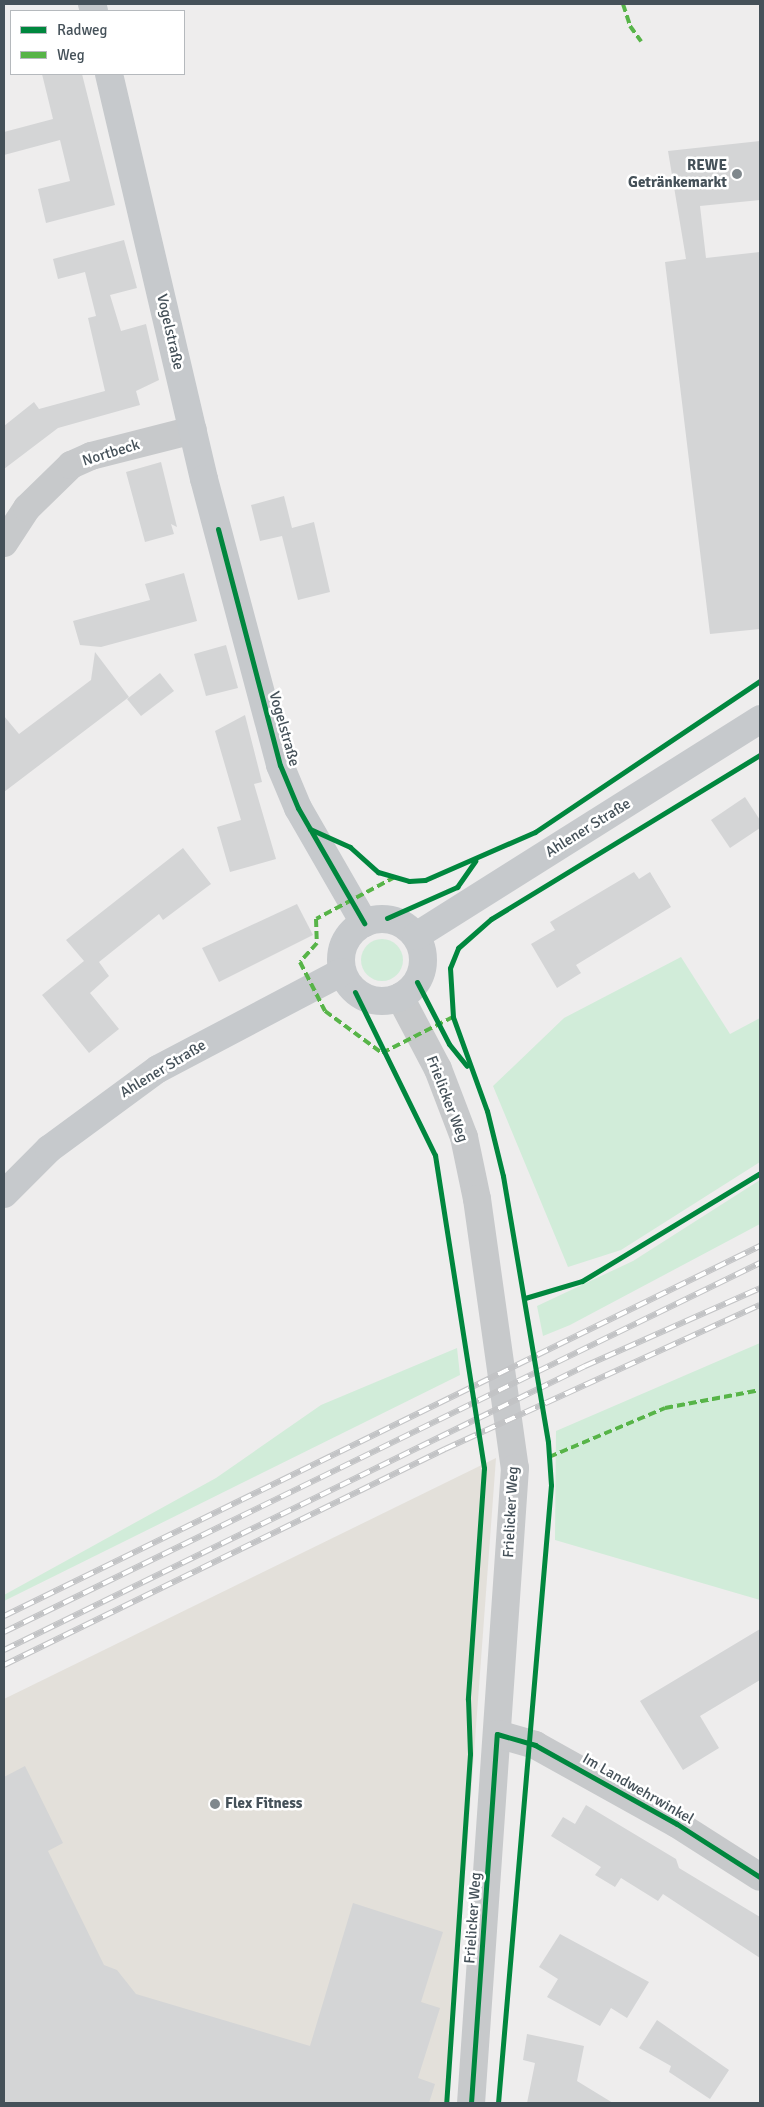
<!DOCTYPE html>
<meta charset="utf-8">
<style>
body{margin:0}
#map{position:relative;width:764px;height:2107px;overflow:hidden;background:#eeeded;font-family:Signika,sans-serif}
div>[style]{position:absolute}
.commercial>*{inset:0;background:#e3e0da}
.green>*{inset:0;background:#d1ecd9}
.round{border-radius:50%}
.building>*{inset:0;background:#d4d5d6}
.street>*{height:28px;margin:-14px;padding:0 14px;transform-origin:14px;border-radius:14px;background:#c7c9cb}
.secondary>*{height:28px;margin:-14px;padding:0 14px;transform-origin:14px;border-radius:14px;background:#c6c9cc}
.secondary>.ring{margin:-14px;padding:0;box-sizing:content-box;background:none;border:28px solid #c6c9cc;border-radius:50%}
.rail>*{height:5.5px;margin-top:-2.75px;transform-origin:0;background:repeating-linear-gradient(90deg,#fff 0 11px,#c2c3c5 0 22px);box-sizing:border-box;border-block:1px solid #c2c3c5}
.quiet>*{height:4px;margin-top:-2px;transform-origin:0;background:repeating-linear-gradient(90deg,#57b448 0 8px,transparent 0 12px)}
.cycleway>*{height:5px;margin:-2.5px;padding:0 2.5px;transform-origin:2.5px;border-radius:2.5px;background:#00873e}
.dots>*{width:14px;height:14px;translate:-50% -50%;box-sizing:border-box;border:2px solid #fff;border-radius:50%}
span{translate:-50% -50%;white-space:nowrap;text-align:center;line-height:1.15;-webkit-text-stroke:5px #fff;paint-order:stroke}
.poi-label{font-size:15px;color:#455159;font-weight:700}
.right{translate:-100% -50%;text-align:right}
.left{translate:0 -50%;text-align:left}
.street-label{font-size:15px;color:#455159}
.frame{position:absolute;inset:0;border:5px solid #455159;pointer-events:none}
.legend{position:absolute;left:10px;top:10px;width:175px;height:65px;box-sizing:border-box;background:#fff;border:1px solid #b5b9bd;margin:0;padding:6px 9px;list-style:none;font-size:15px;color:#455159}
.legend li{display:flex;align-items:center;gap:10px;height:25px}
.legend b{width:25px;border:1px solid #b5b9bd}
</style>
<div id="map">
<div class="commercial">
<div style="clip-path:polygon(496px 1458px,448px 2103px,4px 2103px,4px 1699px)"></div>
</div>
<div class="green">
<div class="round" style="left:361px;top:939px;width:42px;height:42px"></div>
<div style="clip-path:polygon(681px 957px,730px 1034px,760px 1018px,760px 1162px,621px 1250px,568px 1267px,493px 1086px,564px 1018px)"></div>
<div style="clip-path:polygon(760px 1180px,760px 1224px,570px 1325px,543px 1336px,537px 1306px,633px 1261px)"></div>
<div style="clip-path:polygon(760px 1343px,760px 1600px,555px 1540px,556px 1431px)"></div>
<div style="clip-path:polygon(457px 1348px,460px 1375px,4px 1601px,4px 1595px,216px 1478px,321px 1405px)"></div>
</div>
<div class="building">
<div style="clip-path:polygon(42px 74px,82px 74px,115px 205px,46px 223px,38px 189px,70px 181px,60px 140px,4px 155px,4px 132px,53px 119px)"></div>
<div style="clip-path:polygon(760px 141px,760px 200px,700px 206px,706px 258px,760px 252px,760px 629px,710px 634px,665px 262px,686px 259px,668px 151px)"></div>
<div style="clip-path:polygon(124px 240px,137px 288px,110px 295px,121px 331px,146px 324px,159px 380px,136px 391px,140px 405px,58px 428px,4px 469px,4px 426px,34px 402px,39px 409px,105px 391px,88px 318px,96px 316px,85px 272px,58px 279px,53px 259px)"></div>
<div style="clip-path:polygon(161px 462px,177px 527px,171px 524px,174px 534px,145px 542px,126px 472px)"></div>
<div style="clip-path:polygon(284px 496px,292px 528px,314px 522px,330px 592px,298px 600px,282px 536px,260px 541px,251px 505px)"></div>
<div style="clip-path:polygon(184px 573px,197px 621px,101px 647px,80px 645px,73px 621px,150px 600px,145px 584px)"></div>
<div style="clip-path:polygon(226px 645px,238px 688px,206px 696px,194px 654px)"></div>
<div style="clip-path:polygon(95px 652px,129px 697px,4px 792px,4px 716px,19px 734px,91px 680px)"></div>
<div style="clip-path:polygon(160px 673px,174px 691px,141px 716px,127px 699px)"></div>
<div style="clip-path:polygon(245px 715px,262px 782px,254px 784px,276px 859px,230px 872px,217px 827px,241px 820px,215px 731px)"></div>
<div style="clip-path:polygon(745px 797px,760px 820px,760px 828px,730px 848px,711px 820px)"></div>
<div style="clip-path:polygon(183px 848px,211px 884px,163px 920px,159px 914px,99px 962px,109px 976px,90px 993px,119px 1029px,89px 1053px,42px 995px,84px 961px,66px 940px)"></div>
<div style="clip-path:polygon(634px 872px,639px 879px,650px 872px,671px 907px,576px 965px,581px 973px,557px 988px,531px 944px,555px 930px,550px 922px)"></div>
<div style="clip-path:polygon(297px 904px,313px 935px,219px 982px,202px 948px)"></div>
<div style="clip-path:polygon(760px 1629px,760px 1680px,700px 1716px,719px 1748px,683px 1770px,640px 1701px)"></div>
<div style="clip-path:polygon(25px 1766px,63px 1843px,48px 1851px,104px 1965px,117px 1970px,136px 1994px,310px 2046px,353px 1903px,443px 1932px,421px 2002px,440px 2008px,418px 2078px,435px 2084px,429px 2103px,4px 2103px,4px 1777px)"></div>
<div style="clip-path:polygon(586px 1805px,676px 1859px,679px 1868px,760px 1917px,760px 1958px,663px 1894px,658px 1901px,621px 1878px,615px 1887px,595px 1875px,601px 1867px,551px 1836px,563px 1817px,575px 1824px)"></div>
<div style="clip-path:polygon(560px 1934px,649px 1982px,627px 2018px,611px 2008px,600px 2026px,547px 1997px,558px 1979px,539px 1967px)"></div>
<div style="clip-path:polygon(657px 2020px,729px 2070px,710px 2099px,669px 2072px,671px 2066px,639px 2048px)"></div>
<div style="clip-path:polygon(527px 2034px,584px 2046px,577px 2081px,613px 2103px,527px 2103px,535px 2063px,523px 2060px)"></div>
</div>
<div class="street">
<div style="left:4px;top:543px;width:42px;rotate:-56.7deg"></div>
<div style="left:27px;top:508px;width:62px;rotate:-44.3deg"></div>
<div style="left:71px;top:465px;width:22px;rotate:-24deg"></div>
<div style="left:91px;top:456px;width:105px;rotate:-14.3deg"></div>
<div style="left:400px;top:997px;width:81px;rotate:62.2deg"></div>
<div style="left:438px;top:1069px;width:73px;rotate:69.1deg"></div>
<div style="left:464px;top:1137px;width:63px;rotate:78.2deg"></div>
<div style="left:477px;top:1199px;width:272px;rotate:82deg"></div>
<div style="left:515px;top:1468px;width:637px;rotate:93.96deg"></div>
<div style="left:497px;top:1734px;width:40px;rotate:16deg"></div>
<div style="left:535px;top:1745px;width:162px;rotate:29.1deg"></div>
<div style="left:677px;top:1824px;width:98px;rotate:32.6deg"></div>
</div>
<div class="secondary">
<div style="left:92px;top:4px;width:7px;rotate:74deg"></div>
<div style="left:109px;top:74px;width:416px;rotate:76.8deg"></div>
<div style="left:204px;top:479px;width:296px;rotate:75.1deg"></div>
<div style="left:280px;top:765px;width:47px;rotate:67.3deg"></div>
<div style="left:298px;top:808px;width:133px;rotate:60.1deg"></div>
<div class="ring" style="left:341px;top:919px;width:54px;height:54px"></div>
<div style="left:416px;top:936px;width:407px;rotate:-32.2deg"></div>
<div style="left:4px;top:1194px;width:64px;rotate:-45deg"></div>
<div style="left:49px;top:1149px;width:135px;rotate:-36.3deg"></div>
<div style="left:158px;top:1069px;width:208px;rotate:-27.8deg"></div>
</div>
<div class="rail">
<div style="left:4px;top:1616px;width:842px;rotate:-26.08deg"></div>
<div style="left:4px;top:1632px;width:841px;rotate:-26.02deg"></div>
<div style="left:4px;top:1650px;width:647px;rotate:-26.05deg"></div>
<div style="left:585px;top:1366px;width:192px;rotate:-24deg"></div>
<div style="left:4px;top:1665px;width:491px;rotate:-26.1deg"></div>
<div style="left:445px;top:1449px;width:346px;rotate:-24.6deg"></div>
</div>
<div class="quiet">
<div style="left:623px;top:4px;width:23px;rotate:72deg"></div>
<div style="left:630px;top:26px;width:19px;rotate:54deg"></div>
<div style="left:395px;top:877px;width:89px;rotate:152deg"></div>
<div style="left:316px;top:919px;width:24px;rotate:88deg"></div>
<div style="left:317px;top:943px;width:25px;rotate:132deg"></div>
<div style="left:300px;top:962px;width:55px;rotate:63deg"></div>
<div style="left:325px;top:1011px;width:71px;rotate:36.4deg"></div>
<div style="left:382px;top:1053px;width:80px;rotate:-26.9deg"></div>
<div style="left:549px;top:1457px;width:126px;rotate:-22.9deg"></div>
<div style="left:665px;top:1408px;width:97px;rotate:-10.7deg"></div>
</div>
<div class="cycleway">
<div style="left:218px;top:529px;width:244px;rotate:75.3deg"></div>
<div style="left:280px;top:765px;width:47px;rotate:67.3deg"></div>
<div style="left:298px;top:808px;width:133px;rotate:60.1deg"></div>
<div style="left:310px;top:829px;width:44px;rotate:24.2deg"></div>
<div style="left:350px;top:847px;width:38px;rotate:42deg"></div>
<div style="left:378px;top:872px;width:32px;rotate:16deg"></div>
<div style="left:409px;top:881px;width:16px;rotate:-4deg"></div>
<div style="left:425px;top:880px;width:120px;rotate:-23.6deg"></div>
<div style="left:535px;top:832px;width:271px;rotate:-33.9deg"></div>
<div style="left:387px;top:918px;width:77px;rotate:-23.9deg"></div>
<div style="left:457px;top:887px;width:32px;rotate:-55deg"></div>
<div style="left:417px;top:982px;width:70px;rotate:62.7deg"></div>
<div style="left:449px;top:1044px;width:28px;rotate:51deg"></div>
<div style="left:355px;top:992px;width:182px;rotate:63.9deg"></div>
<div style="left:435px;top:1155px;width:317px;rotate:81.1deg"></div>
<div style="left:484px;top:1468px;width:232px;rotate:94deg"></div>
<div style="left:468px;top:1699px;width:55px;rotate:87.9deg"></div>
<div style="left:470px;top:1754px;width:350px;rotate:93.9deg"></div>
<div style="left:525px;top:1298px;width:59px;rotate:-16.6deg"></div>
<div style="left:582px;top:1281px;width:208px;rotate:-31.2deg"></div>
<div style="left:471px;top:2103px;width:370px;rotate:-86deg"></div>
<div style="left:497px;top:1734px;width:40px;rotate:16deg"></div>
<div style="left:535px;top:1745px;width:162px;rotate:29.1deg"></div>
<div style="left:677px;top:1824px;width:98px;rotate:32.6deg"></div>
<div style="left:498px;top:2103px;width:620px;rotate:-85.1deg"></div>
<div style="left:551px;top:1485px;width:43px;rotate:-94deg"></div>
<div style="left:548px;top:1442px;width:270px;rotate:-99.6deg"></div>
<div style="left:503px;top:1176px;width:67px;rotate:-103.8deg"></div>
<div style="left:487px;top:1111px;width:100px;rotate:-109.9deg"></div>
<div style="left:453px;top:1017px;width:49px;rotate:-93.5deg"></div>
<div style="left:450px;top:968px;width:22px;rotate:-68deg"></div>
<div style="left:458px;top:948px;width:44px;rotate:-41.3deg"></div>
<div style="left:491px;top:919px;width:315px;rotate:-31.4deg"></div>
</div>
<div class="dots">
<div style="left:737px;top:174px;background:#80888d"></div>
<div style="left:215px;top:1804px;background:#80888d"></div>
</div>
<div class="poi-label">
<span class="right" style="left:727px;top:174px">REWE<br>Getränkemarkt</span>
<span class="left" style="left:225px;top:1804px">Flex Fitness</span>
</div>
<div class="street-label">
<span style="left:170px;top:332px;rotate:77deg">Vogelstraße</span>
<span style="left:111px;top:453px;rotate:-17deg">Nortbeck</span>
<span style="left:284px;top:729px;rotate:74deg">Vogelstraße</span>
<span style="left:588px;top:828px;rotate:-32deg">Ahlener Straße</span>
<span style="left:163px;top:1069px;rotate:-31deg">Ahlener Straße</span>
<span style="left:447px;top:1099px;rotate:69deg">Frielicker Weg</span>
<span style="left:511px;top:1512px;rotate:-87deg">Frielicker Weg</span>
<span style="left:638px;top:1789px;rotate:30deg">Im Landwehrwinkel</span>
<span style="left:473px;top:1918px;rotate:-86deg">Frielicker Weg</span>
</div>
<div class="frame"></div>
<ul class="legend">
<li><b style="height:6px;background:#00873e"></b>Radweg</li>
<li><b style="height:6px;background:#57b448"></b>Weg</li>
</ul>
</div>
